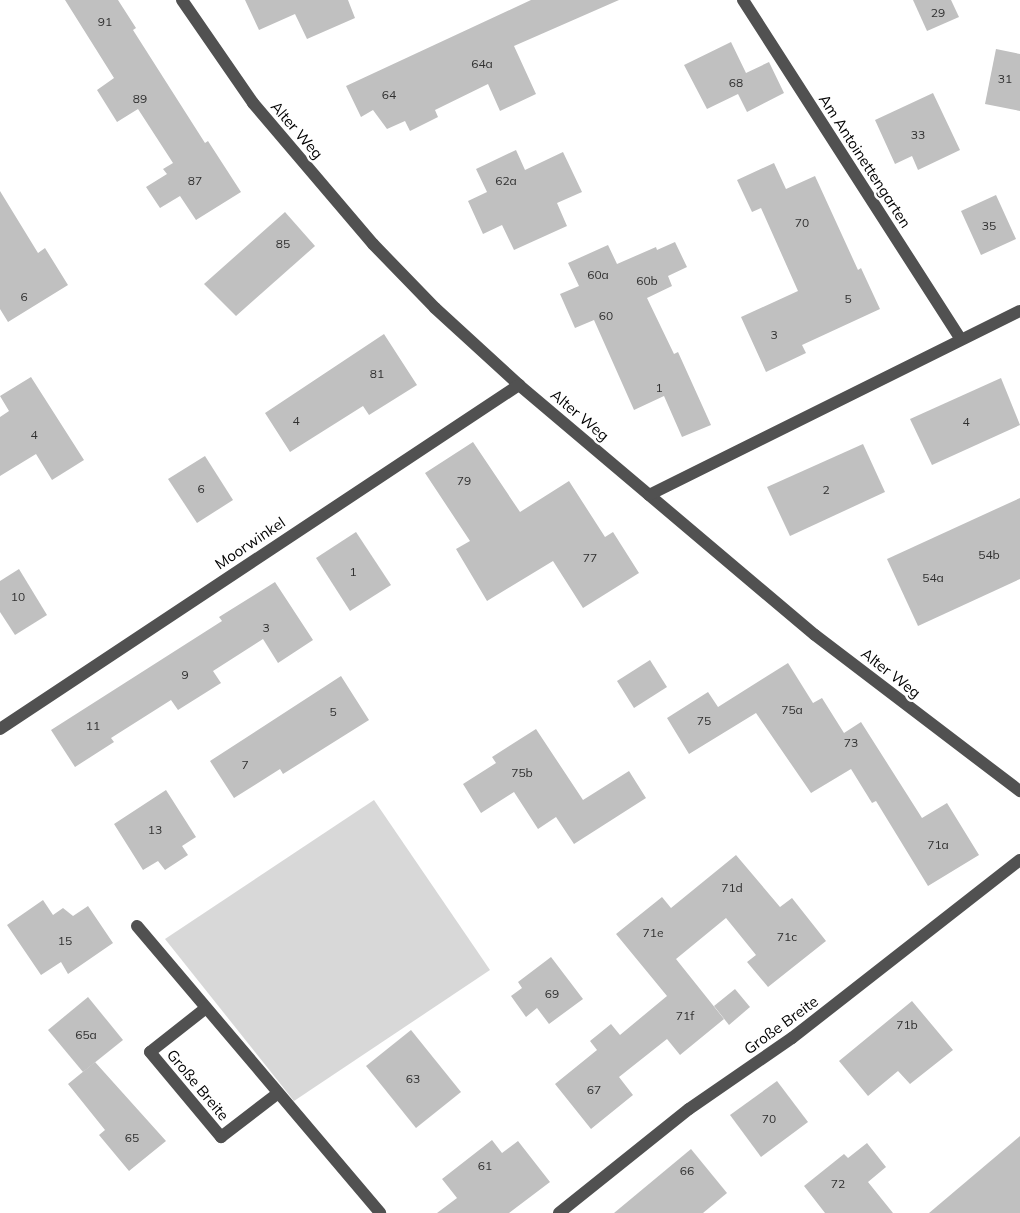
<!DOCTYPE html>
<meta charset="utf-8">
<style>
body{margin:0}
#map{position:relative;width:1020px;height:1213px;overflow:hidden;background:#fff;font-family:Mulish,sans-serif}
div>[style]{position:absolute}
.green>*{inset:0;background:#d8d8d8}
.building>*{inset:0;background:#c0c0c0}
.minor>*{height:12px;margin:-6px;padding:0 6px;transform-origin:6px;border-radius:6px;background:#515151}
span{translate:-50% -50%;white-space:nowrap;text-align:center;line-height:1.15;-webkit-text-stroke:5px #fff;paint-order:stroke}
.number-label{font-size:12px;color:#303030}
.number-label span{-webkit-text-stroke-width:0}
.street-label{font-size:15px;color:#000}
</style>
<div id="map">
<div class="green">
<div style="clip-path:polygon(374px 800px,490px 970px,294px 1101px,165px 939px)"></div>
</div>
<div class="building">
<div style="clip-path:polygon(65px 0,118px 0,136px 28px,133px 30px,205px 143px,208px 141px,241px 192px,196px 220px,180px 196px,160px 208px,146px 187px,167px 174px,163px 169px,173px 163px,138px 109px,117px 122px,97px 90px,114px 78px)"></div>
<div style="clip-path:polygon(245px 0,348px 0,355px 18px,307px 39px,295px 14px,259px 30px)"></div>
<div style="clip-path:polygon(531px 0,619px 0,514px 46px,536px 94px,500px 111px,488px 84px,435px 110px,438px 117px,410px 131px,405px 121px,387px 129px,373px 110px,361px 117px,346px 86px)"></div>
<div style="clip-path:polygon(913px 0,951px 0,959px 17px,927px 31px)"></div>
<div style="clip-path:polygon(731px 42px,746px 73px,769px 62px,784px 93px,747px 112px,738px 94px,707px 109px,684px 65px)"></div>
<div style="clip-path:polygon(996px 49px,1020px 54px,1020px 111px,985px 104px)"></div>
<div style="clip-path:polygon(933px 93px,960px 150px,918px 170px,912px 156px,895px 164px,875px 120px)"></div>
<div style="clip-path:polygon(516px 150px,525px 170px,563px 152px,582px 192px,557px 203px,567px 226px,514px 250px,502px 225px,483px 234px,468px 201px,487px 192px,476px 169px)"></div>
<div style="clip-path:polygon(774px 163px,786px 189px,815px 176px,858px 270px,861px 268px,880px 309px,802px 345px,806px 353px,766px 372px,741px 317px,798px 291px,761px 208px,752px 212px,737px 180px)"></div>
<div style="clip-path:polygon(0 191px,38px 253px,45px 248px,68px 285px,8px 322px,0 309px)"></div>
<div style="clip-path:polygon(996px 195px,1016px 239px,981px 255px,961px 211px)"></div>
<div style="clip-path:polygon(285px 212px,315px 246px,236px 316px,204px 284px)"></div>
<div style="clip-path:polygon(675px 242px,687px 267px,668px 276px,672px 286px,647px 298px,674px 354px,678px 352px,711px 425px,682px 437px,664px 396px,634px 410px,594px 320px,575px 328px,560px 294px,579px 286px,568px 263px,608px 245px,617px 264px,656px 247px,657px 250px)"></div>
<div style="clip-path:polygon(384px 334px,417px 385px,369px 415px,363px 406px,290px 452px,265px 413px)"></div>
<div style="clip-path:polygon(31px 377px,84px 460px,52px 480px,36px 454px,0 476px,0 417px,9px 411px,0 396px)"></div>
<div style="clip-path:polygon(1001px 378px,1020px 425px,932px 465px,910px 419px)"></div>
<div style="clip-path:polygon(473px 442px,520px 512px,569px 481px,605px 537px,613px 532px,639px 573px,583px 608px,553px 561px,487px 601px,456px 549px,470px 541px,425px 473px)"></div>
<div style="clip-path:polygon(863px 444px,885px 492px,790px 536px,767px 487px)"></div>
<div style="clip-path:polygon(205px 456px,233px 500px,197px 523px,168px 479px)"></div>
<div style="clip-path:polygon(1020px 498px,1020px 579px,918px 626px,887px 559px)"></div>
<div style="clip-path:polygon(356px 532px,391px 585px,350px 611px,316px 558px)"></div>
<div style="clip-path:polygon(19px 569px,47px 615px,15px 635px,0 612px,0 581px)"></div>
<div style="clip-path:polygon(275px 582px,313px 640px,278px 663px,263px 639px,213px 671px,221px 683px,178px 710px,171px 700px,111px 738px,114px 742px,75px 767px,51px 730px,222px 621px,219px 617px)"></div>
<div style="clip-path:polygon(650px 660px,667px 687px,634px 708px,617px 681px)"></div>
<div style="clip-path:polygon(788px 663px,813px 703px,822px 698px,844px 733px,861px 722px,922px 818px,947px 803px,979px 855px,928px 886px,876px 801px,872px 803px,851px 769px,811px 793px,756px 713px,689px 754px,667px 718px,708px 692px,718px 707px)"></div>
<div style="clip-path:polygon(341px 676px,369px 720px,283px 774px,280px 769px,234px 798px,210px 761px)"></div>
<div style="clip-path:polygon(536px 729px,583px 800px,629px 771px,646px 798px,574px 844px,556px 817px,538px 829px,514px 792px,481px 813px,463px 784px,496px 763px,492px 757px)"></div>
<div style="clip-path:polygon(166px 790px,196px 837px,182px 846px,188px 855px,165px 870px,158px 861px,143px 870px,114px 824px)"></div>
<div style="clip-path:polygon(736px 855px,780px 907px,792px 898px,826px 941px,768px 987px,747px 962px,756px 955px,726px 918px,676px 959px,724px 1019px,680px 1055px,667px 1039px,619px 1077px,633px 1095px,591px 1129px,555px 1084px,597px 1050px,590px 1041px,611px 1024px,620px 1035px,667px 996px,616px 934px,662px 897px,671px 908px)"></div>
<div style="clip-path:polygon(43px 900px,53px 915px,63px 908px,73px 916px,88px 906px,113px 943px,68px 974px,61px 962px,41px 975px,7px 925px)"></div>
<div style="clip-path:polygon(551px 957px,583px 999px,549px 1024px,537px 1008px,526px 1017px,511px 996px,522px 988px,518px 982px)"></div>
<div style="clip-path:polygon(735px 989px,750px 1007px,729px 1025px,714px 1006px)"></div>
<div style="clip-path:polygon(88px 997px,123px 1040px,83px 1072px,48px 1030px)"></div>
<div style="clip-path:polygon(912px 1001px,953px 1050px,910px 1084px,898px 1071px,868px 1096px,839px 1061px)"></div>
<div style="clip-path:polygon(411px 1030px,461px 1092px,416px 1128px,366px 1066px)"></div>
<div style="clip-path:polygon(95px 1062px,166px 1141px,129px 1171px,99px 1135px,105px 1130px,68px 1084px)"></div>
<div style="clip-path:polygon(777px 1081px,808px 1122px,761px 1157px,730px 1115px)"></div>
<div style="clip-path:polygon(1020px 1136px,1020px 1213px,929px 1213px)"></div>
<div style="clip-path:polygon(492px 1140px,502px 1153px,518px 1141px,550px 1182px,509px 1213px,437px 1213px,457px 1198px,442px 1179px)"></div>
<div style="clip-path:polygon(867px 1143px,886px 1167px,868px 1182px,893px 1213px,825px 1213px,804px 1186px,844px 1154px,848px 1158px)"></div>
<div style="clip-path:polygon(691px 1149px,727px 1193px,703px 1213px,614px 1213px)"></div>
</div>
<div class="minor">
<div style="left:182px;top:0;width:125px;rotate:55.4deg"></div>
<div style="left:253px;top:103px;width:185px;rotate:49.6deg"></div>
<div style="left:373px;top:244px;width:89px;rotate:45.9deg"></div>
<div style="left:435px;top:308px;width:114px;rotate:42.5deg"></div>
<div style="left:519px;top:385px;width:387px;rotate:40.2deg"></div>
<div style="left:815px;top:635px;width:258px;rotate:37.3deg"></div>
<div style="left:743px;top:0;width:403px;rotate:57.3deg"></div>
<div style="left:649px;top:495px;width:414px;rotate:-26.4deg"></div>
<div style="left:0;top:729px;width:623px;rotate:-33.54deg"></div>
<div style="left:137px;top:926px;width:376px;rotate:49.7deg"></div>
<div style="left:206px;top:1008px;width:71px;rotate:141.8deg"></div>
<div style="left:150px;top:1052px;width:111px;rotate:50.1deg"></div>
<div style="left:221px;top:1137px;width:71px;rotate:-37.5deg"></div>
<div style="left:559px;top:1213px;width:166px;rotate:-38.7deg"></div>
<div style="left:689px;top:1109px;width:125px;rotate:-34.6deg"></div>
<div style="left:792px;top:1038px;width:289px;rotate:-38deg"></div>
</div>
<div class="number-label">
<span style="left:938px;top:13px">29</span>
<span style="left:105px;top:22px">91</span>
<span style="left:482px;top:64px">64a</span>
<span style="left:1005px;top:79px">31</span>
<span style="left:736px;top:83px">68</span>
<span style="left:389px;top:95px">64</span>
<span style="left:140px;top:99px">89</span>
<span style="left:918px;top:135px">33</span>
<span style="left:195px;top:181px">87</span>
<span style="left:506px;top:181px">62a</span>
<span style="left:802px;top:223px">70</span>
<span style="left:989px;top:226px">35</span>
<span style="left:283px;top:244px">85</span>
<span style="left:598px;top:275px">60a</span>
<span style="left:647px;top:281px">60b</span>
<span style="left:24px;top:297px">6</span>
<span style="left:848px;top:299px">5</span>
<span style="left:606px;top:316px">60</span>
<span style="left:774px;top:335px">3</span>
<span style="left:377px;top:374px">81</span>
<span style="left:659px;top:388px">1</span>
<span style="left:296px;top:421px">4</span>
<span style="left:966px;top:422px">4</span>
<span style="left:34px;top:435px">4</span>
<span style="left:464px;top:481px">79</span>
<span style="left:201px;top:489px">6</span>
<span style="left:826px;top:490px">2</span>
<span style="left:989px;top:555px">54b</span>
<span style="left:590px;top:558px">77</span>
<span style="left:353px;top:572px">1</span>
<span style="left:933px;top:578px">54a</span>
<span style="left:18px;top:597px">10</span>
<span style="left:266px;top:628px">3</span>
<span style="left:185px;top:675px">9</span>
<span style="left:792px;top:710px">75a</span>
<span style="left:333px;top:712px">5</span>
<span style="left:704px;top:721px">75</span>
<span style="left:93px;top:726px">11</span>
<span style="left:851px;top:743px">73</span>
<span style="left:245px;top:765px">7</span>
<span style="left:522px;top:773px">75b</span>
<span style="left:155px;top:830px">13</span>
<span style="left:938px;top:845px">71a</span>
<span style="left:732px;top:888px">71d</span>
<span style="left:653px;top:933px">71e</span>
<span style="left:787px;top:937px">71c</span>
<span style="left:65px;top:941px">15</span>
<span style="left:552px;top:994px">69</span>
<span style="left:685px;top:1016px">71f</span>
<span style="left:907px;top:1025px">71b</span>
<span style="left:86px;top:1035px">65a</span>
<span style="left:413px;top:1079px">63</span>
<span style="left:594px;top:1090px">67</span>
<span style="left:769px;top:1119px">70</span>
<span style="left:132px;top:1138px">65</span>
<span style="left:485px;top:1166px">61</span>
<span style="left:687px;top:1171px">66</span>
<span style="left:838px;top:1184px">72</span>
</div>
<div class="street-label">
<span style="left:297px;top:130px;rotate:49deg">Alter Weg</span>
<span style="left:865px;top:161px;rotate:57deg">Am Antoinettengarten</span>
<span style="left:580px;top:415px;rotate:40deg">Alter Weg</span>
<span style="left:250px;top:543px;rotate:-34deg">Moorwinkel</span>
<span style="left:891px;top:673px;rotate:38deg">Alter Weg</span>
<span style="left:781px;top:1025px;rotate:-36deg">Große Breite</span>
<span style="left:198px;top:1085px;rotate:50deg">Große Breite</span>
</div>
</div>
